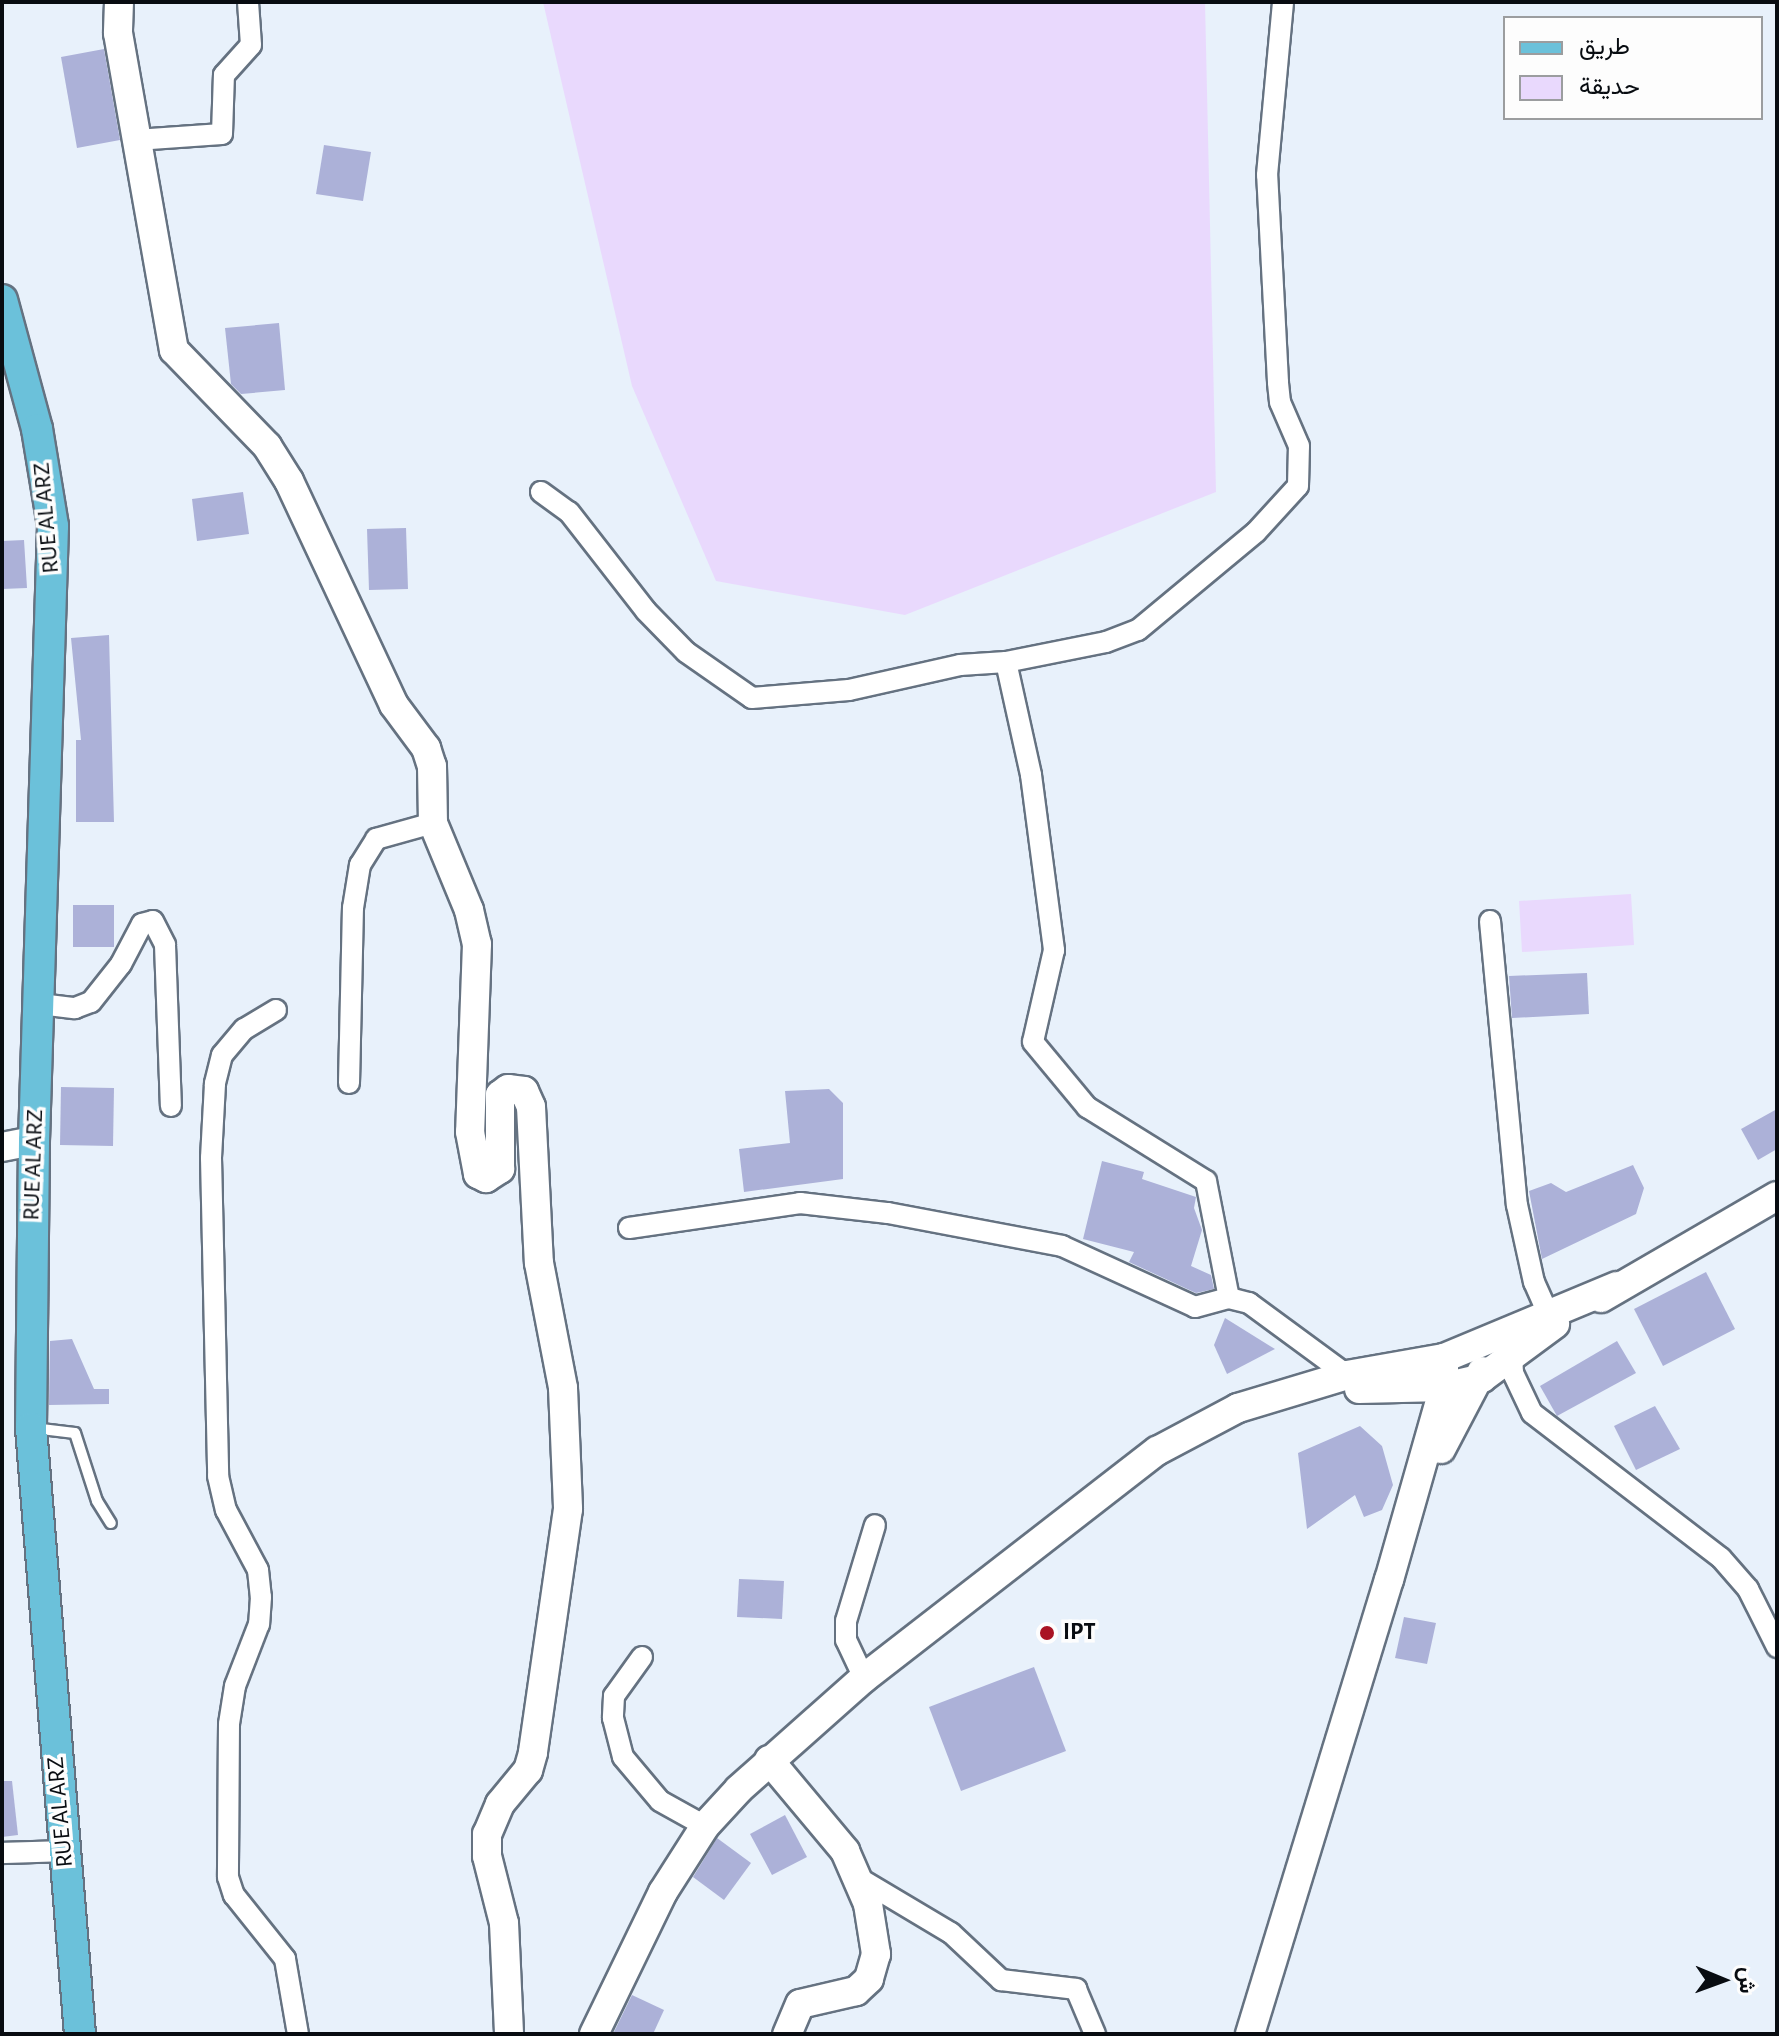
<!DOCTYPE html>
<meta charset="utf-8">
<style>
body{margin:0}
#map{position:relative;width:1779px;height:2036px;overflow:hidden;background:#e8f1fb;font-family:"Alegreya Sans",Vazirmatn,sans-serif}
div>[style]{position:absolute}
.green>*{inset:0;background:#e9d9fd}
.building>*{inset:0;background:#acb1d8}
.roads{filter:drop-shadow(2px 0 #657281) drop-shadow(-2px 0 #657281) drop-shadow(0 2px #657281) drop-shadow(0 -2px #657281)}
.lane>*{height:10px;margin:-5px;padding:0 5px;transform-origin:5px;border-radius:5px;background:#fff}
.street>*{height:20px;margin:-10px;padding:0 10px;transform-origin:10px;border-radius:10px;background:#fff}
.secondary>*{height:28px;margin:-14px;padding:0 14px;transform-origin:14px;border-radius:14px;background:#fff}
.primary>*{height:30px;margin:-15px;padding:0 15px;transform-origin:15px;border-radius:15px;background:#6bc1da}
.dots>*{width:22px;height:22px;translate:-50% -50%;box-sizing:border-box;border:4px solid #fdfdfd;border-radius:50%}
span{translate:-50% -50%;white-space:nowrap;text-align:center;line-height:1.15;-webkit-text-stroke:7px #fdfdfd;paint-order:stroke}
.street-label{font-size:24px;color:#080c11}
.poi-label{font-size:24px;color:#080c11;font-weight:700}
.left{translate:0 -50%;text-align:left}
.frame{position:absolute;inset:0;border:4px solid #080c11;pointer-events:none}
.legend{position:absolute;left:1503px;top:16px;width:260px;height:104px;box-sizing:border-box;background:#fdfdfd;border:2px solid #9b9d9f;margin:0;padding:10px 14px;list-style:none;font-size:24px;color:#080c11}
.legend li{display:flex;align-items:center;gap:16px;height:40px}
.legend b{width:40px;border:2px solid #9b9d9f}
.north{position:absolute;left:1683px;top:1940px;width:80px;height:80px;-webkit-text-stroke:6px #fdfdfd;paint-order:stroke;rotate:91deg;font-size:22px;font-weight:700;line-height:32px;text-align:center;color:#080c11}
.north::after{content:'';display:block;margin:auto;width:28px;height:36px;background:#080c11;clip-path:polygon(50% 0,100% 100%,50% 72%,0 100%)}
</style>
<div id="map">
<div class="green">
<div style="clip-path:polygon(543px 2px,1205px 2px,1216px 492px,905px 615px,716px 581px,632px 386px)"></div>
<div style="clip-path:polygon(1631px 894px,1634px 945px,1522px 952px,1519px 901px)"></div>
</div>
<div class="building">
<div style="clip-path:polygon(104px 49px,120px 140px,77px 148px,61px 57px)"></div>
<div style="clip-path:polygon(324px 145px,371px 152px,363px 201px,316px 194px)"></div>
<div style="clip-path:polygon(279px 323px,285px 390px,241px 394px,231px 384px,225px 328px)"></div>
<div style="clip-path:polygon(243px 492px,249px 534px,197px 541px,192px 499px)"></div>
<div style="clip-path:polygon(406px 528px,408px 589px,369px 590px,367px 529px)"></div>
<div style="clip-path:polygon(24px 540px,27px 588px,2px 589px,2px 541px)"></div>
<div style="clip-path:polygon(109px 635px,114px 822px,76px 822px,76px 740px,81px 740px,71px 638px)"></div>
<div style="clip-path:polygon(73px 905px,114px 905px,114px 947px,73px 947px)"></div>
<div style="clip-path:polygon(1587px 973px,1589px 1014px,1512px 1018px,1509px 976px)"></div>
<div style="clip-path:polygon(61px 1087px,114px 1088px,113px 1146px,60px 1145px)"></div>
<div style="clip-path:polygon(829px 1089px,843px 1103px,843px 1179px,744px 1192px,739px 1149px,790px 1143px,785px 1091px)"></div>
<div style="clip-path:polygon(1777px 1109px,1777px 1149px,1758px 1160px,1741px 1129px)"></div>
<div style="clip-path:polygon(1102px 1161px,1144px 1172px,1142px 1179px,1196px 1197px,1194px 1208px,1202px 1230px,1191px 1266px,1211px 1275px,1214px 1289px,1196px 1293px,1129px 1262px,1134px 1252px,1083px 1239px)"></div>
<div style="clip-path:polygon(1633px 1165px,1644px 1188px,1636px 1214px,1542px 1259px,1529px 1191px,1551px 1183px,1566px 1192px)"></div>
<div style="clip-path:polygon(1706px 1272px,1735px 1329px,1663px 1366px,1634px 1309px)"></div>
<div style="clip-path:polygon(1225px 1318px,1275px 1349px,1227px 1374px,1214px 1345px)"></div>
<div style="clip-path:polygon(72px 1339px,94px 1389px,109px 1389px,109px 1404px,49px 1405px,50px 1341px)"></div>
<div style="clip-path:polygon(1617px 1341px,1636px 1373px,1557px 1416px,1540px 1386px)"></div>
<div style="clip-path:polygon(1655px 1406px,1680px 1449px,1636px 1470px,1614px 1426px)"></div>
<div style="clip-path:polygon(1360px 1426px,1382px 1446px,1393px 1485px,1382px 1510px,1364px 1517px,1355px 1495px,1307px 1529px,1298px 1453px)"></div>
<div style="clip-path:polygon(739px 1579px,784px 1581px,782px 1619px,737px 1617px)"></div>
<div style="clip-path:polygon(1404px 1617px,1436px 1623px,1427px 1664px,1395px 1658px)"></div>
<div style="clip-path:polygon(1034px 1667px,1066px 1751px,961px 1791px,929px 1707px)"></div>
<div style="clip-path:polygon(2px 1781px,12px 1781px,18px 1835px,2px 1837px)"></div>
<div style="clip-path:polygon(785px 1815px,807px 1857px,772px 1875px,750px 1834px)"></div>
<div style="clip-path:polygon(717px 1838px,751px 1863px,724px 1900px,693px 1877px)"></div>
<div style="clip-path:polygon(632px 1995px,664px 2010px,653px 2034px,613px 2034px)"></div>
</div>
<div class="roads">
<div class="lane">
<div style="left:33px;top:1428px;width:42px;rotate:6.8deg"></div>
<div style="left:75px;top:1433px;width:71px;rotate:72.1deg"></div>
<div style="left:97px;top:1501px;width:26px;rotate:58deg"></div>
</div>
<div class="street">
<div style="left:136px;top:140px;width:86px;rotate:-4deg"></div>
<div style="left:222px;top:134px;width:59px;rotate:-88.1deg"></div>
<div style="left:224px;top:75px;width:40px;rotate:-48deg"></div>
<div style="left:251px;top:45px;width:43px;rotate:-94deg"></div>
<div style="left:541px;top:492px;width:34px;rotate:36deg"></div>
<div style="left:569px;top:512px;width:125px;rotate:52.1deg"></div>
<div style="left:646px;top:611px;width:57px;rotate:45.7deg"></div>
<div style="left:686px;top:652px;width:80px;rotate:34.9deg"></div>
<div style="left:752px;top:698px;width:97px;rotate:-4.7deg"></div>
<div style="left:849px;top:690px;width:114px;rotate:-12.7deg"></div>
<div style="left:960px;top:665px;width:46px;rotate:-3.7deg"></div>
<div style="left:1006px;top:662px;width:102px;rotate:-11.3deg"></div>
<div style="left:1106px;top:642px;width:34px;rotate:-21deg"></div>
<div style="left:1138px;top:630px;width:153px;rotate:-39.7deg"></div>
<div style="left:1256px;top:532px;width:62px;rotate:-47.6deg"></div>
<div style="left:1298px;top:486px;width:40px;rotate:-88.6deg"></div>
<div style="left:1299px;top:446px;width:48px;rotate:-113.4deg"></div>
<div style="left:1280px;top:402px;width:20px;rotate:-96deg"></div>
<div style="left:1278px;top:382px;width:207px;rotate:-93deg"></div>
<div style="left:1267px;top:175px;width:174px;rotate:-84.7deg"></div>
<div style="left:1006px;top:662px;width:116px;rotate:77.5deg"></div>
<div style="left:1031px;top:775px;width:177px;rotate:82.5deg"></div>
<div style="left:1054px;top:950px;width:94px;rotate:102.9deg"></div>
<div style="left:1033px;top:1042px;width:85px;rotate:50.3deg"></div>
<div style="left:1087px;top:1107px;width:140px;rotate:31.9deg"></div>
<div style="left:1206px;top:1181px;width:119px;rotate:78.9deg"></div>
<div style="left:1490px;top:921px;width:285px;rotate:84.6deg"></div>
<div style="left:1517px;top:1205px;width:79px;rotate:77.6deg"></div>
<div style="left:1534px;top:1282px;width:34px;rotate:66deg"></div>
<div style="left:40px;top:1004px;width:35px;rotate:7deg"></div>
<div style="left:75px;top:1008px;width:17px;rotate:-21deg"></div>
<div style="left:91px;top:1002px;width:48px;rotate:-51.7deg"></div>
<div style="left:121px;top:964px;width:45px;rotate:-62.3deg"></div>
<div style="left:142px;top:924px;width:11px;rotate:-15deg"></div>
<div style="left:153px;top:921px;width:27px;rotate:63deg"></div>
<div style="left:165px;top:945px;width:161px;rotate:87.9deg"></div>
<div style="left:276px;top:1010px;width:37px;rotate:149deg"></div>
<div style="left:244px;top:1029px;width:34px;rotate:130deg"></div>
<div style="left:222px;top:1055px;width:30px;rotate:104deg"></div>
<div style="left:215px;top:1084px;width:74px;rotate:93.1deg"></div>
<div style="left:211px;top:1158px;width:318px;rotate:88.7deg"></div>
<div style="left:218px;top:1476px;width:35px;rotate:77deg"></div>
<div style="left:226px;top:1510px;width:68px;rotate:61.9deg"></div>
<div style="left:258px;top:1570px;width:27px;rotate:84deg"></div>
<div style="left:261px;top:1597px;width:27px;rotate:94deg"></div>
<div style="left:259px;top:1624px;width:66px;rotate:111.2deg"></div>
<div style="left:235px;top:1686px;width:38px;rotate:99deg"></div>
<div style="left:229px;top:1724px;width:153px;rotate:90.4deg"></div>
<div style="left:228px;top:1877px;width:19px;rotate:72deg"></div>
<div style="left:234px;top:1895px;width:82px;rotate:51.4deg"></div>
<div style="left:285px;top:1959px;width:76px;rotate:80.2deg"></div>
<div style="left:349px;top:1083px;width:175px;rotate:-88.7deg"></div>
<div style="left:353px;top:908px;width:44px;rotate:-80.8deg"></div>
<div style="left:360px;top:865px;width:31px;rotate:-58deg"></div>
<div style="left:376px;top:839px;width:59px;rotate:-15.7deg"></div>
<div style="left:629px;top:1228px;width:173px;rotate:-8.3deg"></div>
<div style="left:800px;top:1203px;width:89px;rotate:6.5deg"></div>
<div style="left:888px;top:1213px;width:177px;rotate:10.7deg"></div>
<div style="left:1062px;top:1246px;width:146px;rotate:24.6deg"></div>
<div style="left:1195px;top:1307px;width:35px;rotate:-15deg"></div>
<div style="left:1229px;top:1298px;width:21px;rotate:14deg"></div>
<div style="left:1249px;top:1303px;width:122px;rotate:36.3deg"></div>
<div style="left:1512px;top:1354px;width:19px;rotate:87deg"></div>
<div style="left:1513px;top:1373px;width:44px;rotate:64.6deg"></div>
<div style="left:1532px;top:1413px;width:238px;rotate:37.5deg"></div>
<div style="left:1721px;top:1558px;width:41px;rotate:48.9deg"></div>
<div style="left:1748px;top:1589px;width:65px;rotate:63.4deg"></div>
<div style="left:642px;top:1657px;width:48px;rotate:125.7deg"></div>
<div style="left:614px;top:1696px;width:22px;rotate:93deg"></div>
<div style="left:613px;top:1718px;width:40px;rotate:75.6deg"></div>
<div style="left:623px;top:1757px;width:57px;rotate:49.9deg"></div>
<div style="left:660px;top:1801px;width:51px;rotate:29.1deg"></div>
<div style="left:864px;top:1678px;width:42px;rotate:-115.3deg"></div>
<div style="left:846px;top:1640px;width:19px;rotate:-90deg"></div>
<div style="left:846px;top:1621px;width:100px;rotate:-73.2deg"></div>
<div style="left:2px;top:1853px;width:63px;rotate:-1.8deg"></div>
<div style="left:857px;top:1877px;width:109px;rotate:30.8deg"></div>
<div style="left:951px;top:1933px;width:69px;rotate:43.2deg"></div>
<div style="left:1001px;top:1980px;width:76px;rotate:6.8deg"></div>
<div style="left:1076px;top:1989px;width:49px;rotate:67.1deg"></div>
</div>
<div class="secondary">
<div style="left:119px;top:2px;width:31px;rotate:92deg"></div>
<div style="left:118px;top:33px;width:322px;rotate:80deg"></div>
<div style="left:174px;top:350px;width:134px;rotate:45.9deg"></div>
<div style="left:267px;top:446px;width:41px;rotate:57.8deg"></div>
<div style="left:289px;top:481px;width:247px;rotate:64.9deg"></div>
<div style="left:394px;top:705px;width:54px;rotate:53.3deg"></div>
<div style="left:426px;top:748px;width:19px;rotate:72deg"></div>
<div style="left:432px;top:766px;width:57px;rotate:89deg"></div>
<div style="left:433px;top:823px;width:94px;rotate:67.5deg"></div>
<div style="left:469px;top:910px;width:35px;rotate:77deg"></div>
<div style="left:477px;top:944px;width:188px;rotate:92.1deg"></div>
<div style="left:470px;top:1132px;width:43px;rotate:79.2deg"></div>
<div style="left:478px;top:1174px;width:9px;rotate:27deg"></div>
<div style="left:486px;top:1178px;width:17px;rotate:-33deg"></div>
<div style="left:500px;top:1169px;width:74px;rotate:-90deg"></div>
<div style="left:500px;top:1095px;width:10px;rotate:-37deg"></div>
<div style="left:508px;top:1089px;width:16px;rotate:7deg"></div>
<div style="left:524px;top:1091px;width:17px;rotate:66deg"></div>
<div style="left:531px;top:1107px;width:156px;rotate:87.1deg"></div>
<div style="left:539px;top:1263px;width:127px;rotate:79.1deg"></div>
<div style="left:563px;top:1388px;width:121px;rotate:87.6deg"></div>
<div style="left:568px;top:1509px;width:246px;rotate:98.2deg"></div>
<div style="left:533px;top:1753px;width:18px;rotate:106deg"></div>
<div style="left:528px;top:1770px;width:44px;rotate:129.5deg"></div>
<div style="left:500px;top:1804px;width:33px;rotate:113deg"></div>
<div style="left:487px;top:1834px;width:22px;rotate:90deg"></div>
<div style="left:487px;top:1856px;width:69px;rotate:75.8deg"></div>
<div style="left:504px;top:1923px;width:111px;rotate:87.4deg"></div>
<div style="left:2px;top:1147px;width:33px;rotate:-11deg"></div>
<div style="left:1601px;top:1298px;width:203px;rotate:-30.1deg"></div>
<div style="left:1359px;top:1389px;width:85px;rotate:-1.3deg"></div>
<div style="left:1444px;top:1387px;width:39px;rotate:-13deg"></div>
<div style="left:1482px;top:1378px;width:91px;rotate:-36.5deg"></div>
<div style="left:1441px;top:1449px;width:88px;rotate:-62.3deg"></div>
<div style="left:769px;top:1760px;width:119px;rotate:50.1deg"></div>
<div style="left:845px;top:1851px;width:58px;rotate:66.5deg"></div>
<div style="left:868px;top:1904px;width:51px;rotate:80.9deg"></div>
<div style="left:876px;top:1954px;width:26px;rotate:106deg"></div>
<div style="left:869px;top:1979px;width:18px;rotate:137deg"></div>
<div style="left:856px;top:1991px;width:57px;rotate:166.9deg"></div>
<div style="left:800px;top:2004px;width:33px;rotate:113deg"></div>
<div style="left:594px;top:2034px;width:158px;rotate:-64.1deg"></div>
<div style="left:663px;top:1892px;width:78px;rotate:-57.5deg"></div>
<div style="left:705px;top:1826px;width:50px;rotate:-47.4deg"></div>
<div style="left:739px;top:1789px;width:167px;rotate:-41.6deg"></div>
<div style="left:864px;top:1678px;width:371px;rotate:-37.8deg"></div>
<div style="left:1157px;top:1451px;width:92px;rotate:-28deg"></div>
<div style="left:1238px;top:1408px;width:114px;rotate:-16.8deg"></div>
<div style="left:1347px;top:1375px;width:98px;rotate:-9.9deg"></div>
<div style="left:1444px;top:1358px;width:187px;rotate:-22.6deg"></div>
<div style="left:1250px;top:2034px;width:475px;rotate:-73deg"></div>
<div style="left:1389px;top:1580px;width:201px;rotate:-74.1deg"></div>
<div style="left:1444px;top:1387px;width:29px;rotate:-90deg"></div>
</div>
<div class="primary">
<div style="left:2px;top:300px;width:134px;rotate:74.8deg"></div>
<div style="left:37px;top:429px;width:98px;rotate:80.6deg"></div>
<div style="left:53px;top:526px;width:615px;rotate:91.77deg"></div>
<div style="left:34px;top:1141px;width:287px;rotate:90.6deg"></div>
<div style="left:31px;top:1428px;width:608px;rotate:85.38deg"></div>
</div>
</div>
<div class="dots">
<div style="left:1047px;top:1633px;background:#a91324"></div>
</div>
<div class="street-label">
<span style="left:47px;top:518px;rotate:-95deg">RUE AL ARZ</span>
<span style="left:34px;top:1165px;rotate:-88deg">RUE AL ARZ</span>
<span style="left:61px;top:1812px;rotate:-95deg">RUE AL ARZ</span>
</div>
<div class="poi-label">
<span class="left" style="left:1063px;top:1633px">IPT</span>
</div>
<div class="frame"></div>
<ul class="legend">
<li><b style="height:10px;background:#6bc1da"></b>طريق</li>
<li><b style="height:22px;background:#e9d9fd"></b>حديقة</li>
</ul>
<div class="north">ش</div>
</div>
